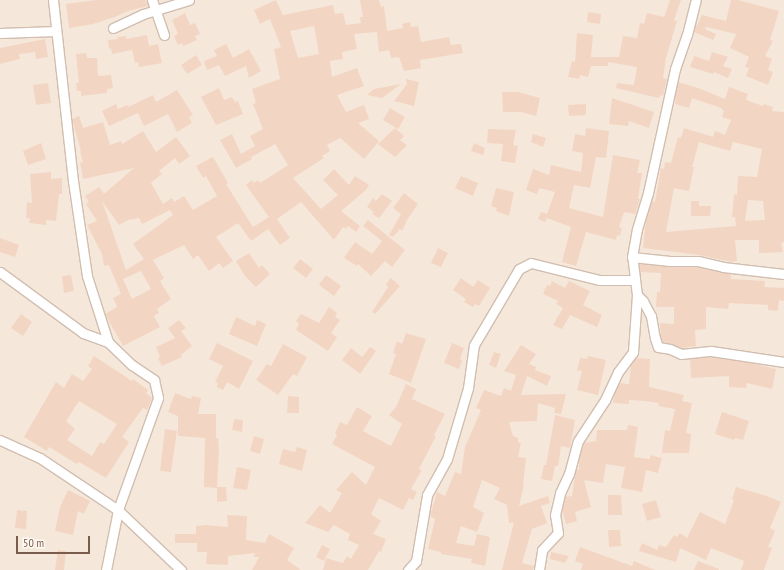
<!DOCTYPE html>
<style>
body{margin:0}
#map{position:relative;width:784px;height:570px;overflow:hidden;background:#fdf6ec;font-family:"PT Sans Narrow",sans-serif}
div>[style]{position:absolute}
.residential>*{inset:0;background:#f5e8da}
.building>*{inset:0;background:#f3d5c3}
.roads{filter:drop-shadow(1px 0 #d1beb0) drop-shadow(-1px 0 #d1beb0) drop-shadow(0 1px #d1beb0) drop-shadow(0 -1px #d1beb0)}
.street>*{height:9px;margin:-4.5px;padding:0 4.5px;transform-origin:4.5px;border-radius:4.5px;background:#fff}
span{translate:-50% -50%;white-space:nowrap;text-align:center;line-height:1.15;-webkit-text-stroke:4px #fffaf3;paint-order:stroke}
.scale{position:absolute;left:16px;top:536px;width:74px;height:18px;box-sizing:border-box;border:2px solid #7a5c4d;border-top:0;padding-left:5px;font-size:12px;line-height:14px;white-space:nowrap;color:#7a5c4d;-webkit-text-stroke:3px #fffaf3;paint-order:stroke}
</style>
<div id="map">
<div class="residential">
<div style="clip-path:polygon(0 0,784px 0,784px 570px,0 570px)"></div>
</div>
<div class="building">
<div style="clip-path:polygon(96px 0,146px 0,148px 6px,128px 11px,115px 17px,93px 24px,69px 28px,66px 4px)"></div>
<div style="clip-path:polygon(evenodd,276px 0,283px 15px,333px 5px,335px 14px,343px 13px,346px 25px,361px 23px,360px 17px,363px 17px,360px 0,379px 0,381px 7px,384px 6px,387px 31px,403px 28px,402px 24px,410px 22px,411px 27px,418px 26px,421px 42px,449px 37px,451px 45px,461px 44px,463px 53px,420px 60px,421px 68px,404px 71px,399px 57px,391px 58px,389px 50px,379px 52px,377px 32px,354px 34px,357px 49px,342px 52px,343px 59px,330px 61px,332px 77px,357px 68px,364px 86px,337px 95px,346px 112px,364px 105px,369px 119px,358px 123px,379px 141px,364px 159px,340px 138px,327px 145px,330px 151px,322px 156px,324px 158px,293px 178px,321px 209px,338px 195px,323px 180px,334px 169px,349px 185px,355px 176px,369px 185px,366px 190px,341px 211px,360px 226px,356px 232px,348px 226px,346px 229px,343px 227px,334px 240px,301px 202px,277px 219px,290px 238px,280px 245px,268px 229px,251px 241px,238px 223px,216px 237px,233px 261px,223px 268px,219px 263px,209px 271px,198px 255px,193px 259px,184px 245px,182px 246px,153px 260px,164px 278px,160px 281px,171px 299px,157px 309px,159px 313px,154px 316px,160px 327px,123px 346px,105px 314px,117px 307px,113px 298px,121px 294px,109px 265px,104px 266px,102px 254px,87px 225px,97px 221px,86px 204px,89px 202px,85px 196px,99px 187px,104px 194px,134px 168px,83px 179px,80px 163px,83px 162px,80px 151px,81px 151px,72px 119px,79px 116px,83px 128px,103px 122px,110px 145px,121px 141px,122px 144px,143px 131px,156px 152px,176px 137px,190px 156px,179px 164px,175px 158px,159px 171px,162px 174px,151px 183px,163px 204px,172px 198px,174px 202px,184px 196px,193px 210px,217px 196px,206px 176px,203px 178px,196px 166px,213px 157px,228px 183px,226px 184px,253px 227px,269px 217px,246px 185px,252px 180px,254px 183px,258px 180px,260px 183px,288px 165px,275px 144px,251px 157px,252px 159px,236px 168px,220px 140px,232px 134px,241px 154px,255px 146px,250px 136px,263px 129px,253px 104px,256px 103px,252px 89px,280px 79px,274px 49px,281px 47px,270px 19px,260px 24px,254px 10px,276px 0,314px 26px,319px 54px,298px 58px,290px 31px,314px 26px,276px 0,102px 201px,119px 225px,128px 220px,139px 218px,142px 224px,170px 210px,173px 215px,133px 244px,144px 259px,126px 270px,102px 201px,276px 0,141px 271px,151px 289px,132px 299px,123px 279px,141px 271px)"></div>
<div style="clip-path:polygon(670px 0,681px 0,674px 20px,677px 21px,666px 58px,663px 78px,667px 79px,663px 96px,660px 95px,659px 98px,616px 88px,617px 83px,634px 85px,637px 67px,608px 62px,608px 66px,591px 66px,588px 77px,580px 75px,579px 79px,568px 77px,572px 61px,575px 62px,577px 33px,593px 35px,591px 57px,619px 57px,623px 36px,637px 38px,640px 23px,644px 24px,647px 13px,664px 17px)"></div>
<div style="clip-path:polygon(731px 0,738px 0,779px 11px,770px 40px,773px 41px,765px 56px,772px 59px,768px 70px,773px 72px,768px 85px,746px 76px,749px 68px,745px 67px,749px 57px,730px 48px,736px 34px,706px 27px,705px 29px,716px 34px,713px 40px,694px 32px,696px 25px,697px 25px,702px 15px,726px 21px)"></div>
<div style="clip-path:polygon(588px 12px,601px 14px,600px 24px,587px 22px)"></div>
<div style="clip-path:polygon(185px 13px,190px 25px,195px 23px,200px 34px,195px 36px,197px 40px,183px 46px,182px 43px,178px 45px,174px 36px,178px 34px,172px 20px)"></div>
<div style="clip-path:polygon(147px 35px,149px 46px,158px 44px,162px 63px,139px 67px,138px 62px,135px 63px,132px 50px,112px 54px,111px 48px,109px 49px,108px 40px,118px 39px,117px 37px,126px 36px,126px 39px)"></div>
<div style="clip-path:polygon(45px 39px,48px 57px,36px 59px,35px 52px,19px 54px,20px 59px,0 64px,0 48px)"></div>
<div style="clip-path:polygon(226px 44px,233px 58px,249px 49px,261px 71px,249px 78px,246px 66px,225px 76px,219px 65px,207px 70px,204px 61px,217px 56px,214px 50px)"></div>
<div style="clip-path:polygon(712px 52px,728px 57px,723px 66px,732px 69px,728px 78px,714px 72px,713px 74px,690px 67px,694px 56px,709px 61px)"></div>
<div style="clip-path:polygon(86px 53px,87px 58px,97px 58px,98px 76px,111px 75px,113px 88px,107px 89px,107px 93px,81px 96px,81px 91px,77px 91px,76px 83px,79px 83px,76px 54px)"></div>
<div style="clip-path:polygon(196px 55px,202px 65px,187px 74px,181px 65px)"></div>
<div style="clip-path:polygon(406px 79px,419px 82px,414px 106px,394px 101px,407px 84px)"></div>
<div style="clip-path:polygon(evenodd,678px 82px,698px 88px,725px 99px,729px 87px,748px 94px,746px 100px,763px 106px,764px 104px,773px 107px,772px 111px,784px 112px,784px 242px,781px 243px,783px 252px,759px 253px,759px 240px,735px 240px,737px 261px,732px 262px,699px 255px,643px 248px,646px 219px,652px 201px,655px 202px,661px 168px,664px 169px,665px 162px,671px 163px,678px 137px,681px 138px,684px 128px,713px 137px,715px 131px,725px 135px,731px 120px,722px 117px,724px 111px,721px 108px,692px 98px,689px 108px,675px 104px,676px 100px,675px 99px,678px 82px,699px 142px,730px 151px,733px 142px,762px 149px,757px 177px,738px 176px,737px 195px,734px 194px,732px 217px,735px 217px,736px 226px,666px 232px,674px 188px,689px 191px,694px 167px,692px 167px,699px 142px,678px 82px,748px 200px,763px 201px,765px 220px,745px 221px,748px 200px)"></div>
<div style="clip-path:polygon(48px 83px,51px 103px,36px 105px,33px 85px)"></div>
<div style="clip-path:polygon(401px 84px,382px 98px,367px 95px,374px 89px)"></div>
<div style="clip-path:polygon(219px 88px,224px 100px,232px 97px,235px 102px,238px 101px,243px 114px,216px 125px,201px 97px)"></div>
<div style="clip-path:polygon(177px 90px,193px 115px,189px 117px,192px 123px,177px 132px,168px 114px,144px 126px,138px 113px,109px 126px,102px 111px,116px 104px,118px 109px,127px 105px,128px 107px,153px 95px,156px 102px)"></div>
<div style="clip-path:polygon(502px 92px,518px 92px,540px 98px,536px 116px,521px 112px,503px 112px)"></div>
<div style="clip-path:polygon(612px 98px,654px 112px,649px 128px,629px 121px,628px 126px,609px 124px)"></div>
<div style="clip-path:polygon(586px 104px,586px 115px,569px 116px,568px 105px)"></div>
<div style="clip-path:polygon(390px 108px,405px 117px,398px 129px,383px 120px)"></div>
<div style="clip-path:polygon(395px 128px,404px 136px,400px 140px,407px 145px,395px 157px,378px 144px)"></div>
<div style="clip-path:polygon(586px 128px,609px 131px,606px 158px,596px 157px,590px 188px,574px 185px,569px 208px,603px 217px,613px 155px,640px 160px,637px 173px,642px 173px,638px 199px,640px 199px,635px 214px,624px 212px,619px 227px,622px 228px,620px 236px,617px 235px,616px 240px,586px 232px,576px 266px,562px 262px,571px 227px,547px 218px,545px 222px,538px 219px,541px 212px,547px 214px,555px 192px,539px 188px,537px 194px,526px 190px,533px 169px,549px 175px,551px 165px,581px 172px,583px 153px,572px 151px,575px 134px,585px 136px)"></div>
<div style="clip-path:polygon(488px 129px,516px 130px,513px 145px,518px 146px,515px 163px,501px 161px,503px 144px,487px 143px)"></div>
<div style="clip-path:polygon(533px 134px,546px 138px,543px 147px,531px 142px)"></div>
<div style="clip-path:polygon(41px 143px,46px 159px,28px 165px,23px 151px)"></div>
<div style="clip-path:polygon(474px 143px,485px 148px,483px 155px,471px 151px)"></div>
<div style="clip-path:polygon(51px 172px,51px 179px,62px 178px,62px 194px,59px 194px,56px 221px,46px 220px,46px 225px,29px 223px,30px 218px,26px 218px,27px 202px,32px 203px,30px 174px)"></div>
<div style="clip-path:polygon(461px 176px,478px 183px,473px 196px,455px 188px)"></div>
<div style="clip-path:polygon(496px 188px,514px 192px,509px 216px,496px 211px,497px 208px,491px 206px)"></div>
<div style="clip-path:polygon(404px 193px,418px 204px,407px 220px,402px 231px,400px 229px,393px 237px,389px 235px,401px 214px,393px 208px)"></div>
<div style="clip-path:polygon(382px 194px,392px 201px,379px 218px,372px 214px,374px 212px,367px 207px,373px 198px,376px 201px)"></div>
<div style="clip-path:polygon(691px 201px,699px 201px,699px 206px,711px 206px,710px 216px,691px 216px)"></div>
<div style="clip-path:polygon(368px 220px,405px 250px,392px 267px,385px 261px,371px 276px,358px 264px,357px 266px,344px 258px,355px 242px,372px 254px,382px 241px,363px 226px)"></div>
<div style="clip-path:polygon(0 238px,19px 245px,15px 257px,0 252px)"></div>
<div style="clip-path:polygon(438px 248px,448px 253px,441px 267px,431px 263px)"></div>
<div style="clip-path:polygon(249px 253px,259px 268px,262px 265px,270px 274px,256px 287px,245px 276px,236px 261px)"></div>
<div style="clip-path:polygon(300px 259px,313px 269px,306px 278px,293px 268px)"></div>
<div style="clip-path:polygon(640px 264px,669px 267px,697px 267px,731px 274px,731px 279px,765px 281px,764px 287px,784px 288px,784px 301px,779px 300px,778px 311px,768px 310px,768px 305px,729px 303px,728px 309px,706px 307px,706px 329px,695px 330px,696px 346px,682px 348px,663px 342px,661px 337px,660px 323px,674px 324px,674px 307px,656px 307px,657px 292px,660px 292px,661px 273px,640px 272px)"></div>
<div style="clip-path:polygon(71px 275px,74px 291px,64px 293px,62px 276px)"></div>
<div style="clip-path:polygon(326px 275px,341px 286px,334px 296px,319px 285px)"></div>
<div style="clip-path:polygon(391px 278px,400px 286px,375px 314px,372px 312px,388px 287px,386px 284px)"></div>
<div style="clip-path:polygon(461px 278px,473px 287px,478px 280px,490px 288px,479px 306px,475px 304px,473px 307px,464px 302px,466px 299px,453px 290px)"></div>
<div style="clip-path:polygon(552px 281px,565px 288px,569px 281px,590px 291px,583px 305px,602px 315px,597px 327px,570px 315px,562px 329px,553px 325px,563px 308px,556px 304px,558px 301px,543px 294px,547px 285px,550px 286px)"></div>
<div style="clip-path:polygon(329px 307px,337px 313px,335px 317px,340px 320px,331px 333px,337px 337px,328px 351px,296px 330px,299px 324px,296px 321px,301px 314px,319px 323px)"></div>
<div style="clip-path:polygon(21px 314px,32px 322px,23px 336px,11px 328px)"></div>
<div style="clip-path:polygon(236px 317px,255px 326px,257px 320px,266px 324px,257px 346px,229px 334px)"></div>
<div style="clip-path:polygon(179px 320px,186px 328px,181px 331px,192px 346px,181px 355px,182px 357px,162px 366px,158px 358px,160px 357px,156px 347px,175px 338px,168px 328px)"></div>
<div style="clip-path:polygon(406px 333px,426px 339px,411px 383px,389px 374px,396px 354px,393px 353px,397px 341px,402px 344px)"></div>
<div style="clip-path:polygon(217px 343px,253px 361px,239px 389px,227px 382px,223px 390px,217px 387px,218px 383px,215px 382px,223px 366px,209px 359px)"></div>
<div style="clip-path:polygon(452px 343px,464px 348px,460px 359px,462px 360px,459px 369px,444px 363px)"></div>
<div style="clip-path:polygon(283px 344px,307px 357px,297px 376px,293px 374px,278px 395px,256px 380px,267px 364px,271px 366px)"></div>
<div style="clip-path:polygon(521px 345px,536px 354px,529px 364px,536px 367px,535px 370px,551px 376px,547px 386px,527px 376px,521px 395px,566px 394px,561px 414px,554px 413px,555px 408px,538px 403px,537px 421px,509px 422px,513px 436px,518px 438px,518px 442px,521px 443px,518px 457px,526px 458px,523px 484px,524px 485px,519px 506px,548px 496px,550px 503px,541px 506px,547px 523px,532px 529px,522px 563px,534px 566px,533px 570px,502px 570px,514px 522px,509px 523px,507px 505px,494px 499px,500px 488px,482px 480px,473px 507px,484px 513px,477px 532px,461px 526px,456px 543px,474px 546px,477px 534px,490px 537px,485px 566px,471px 563px,472px 559px,441px 554px,441px 552px,428px 549px,435px 519px,430px 516px,437px 492px,445px 496px,455px 472px,461px 474px,465px 447px,481px 410px,476px 408px,484px 390px,501px 396px,504px 388px,511px 391px,516px 375px,504px 371px)"></div>
<div style="clip-path:polygon(370px 347px,376px 351px,360px 374px,342px 360px,351px 348px,362px 357px)"></div>
<div style="clip-path:polygon(494px 352px,501px 354px,496px 368px,489px 365px)"></div>
<div style="clip-path:polygon(evenodd,94px 356px,132px 381px,133px 379px,148px 390px,146px 393px,152px 398px,147px 410px,143px 408px,122px 437px,129px 442px,106px 478px,79px 462px,77px 464px,49px 447px,47px 451px,24px 437px,56px 382px,64px 388px,72px 374px,83px 381px,92px 369px,88px 366px,94px 356px,79px 401px,117px 424px,104px 444px,100px 442px,92px 456px,67px 440px,75px 429px,66px 421px,79px 401px)"></div>
<div style="clip-path:polygon(588px 356px,606px 360px,598px 395px,577px 390px,582px 371px,577px 370px,580px 358px,587px 359px)"></div>
<div style="clip-path:polygon(711px 357px,751px 363px,776px 369px,772px 389px,747px 383px,746px 388px,729px 387px,729px 376px,691px 378px,690px 359px)"></div>
<div style="clip-path:polygon(636px 358px,650px 359px,649px 387px,684px 395px,682px 401px,692px 403px,686px 433px,691px 434px,689px 453px,662px 453px,665px 430px,670px 431px,675px 409px,658px 406px,659px 403px,645px 401px,629px 400px,629px 404px,613px 403px,614px 396px,619px 383px,629px 384px,631px 365px)"></div>
<div style="clip-path:polygon(406px 384px,416px 389px,412px 399px,445px 414px,434px 435px,436px 436px,419px 469px,422px 470px,411px 489px,417px 492px,413px 500px,409px 498px,403px 510px,379px 498px,371px 514px,381px 521px,373px 534px,386px 539px,381px 552px,379px 551px,368px 570px,323px 570px,326px 558px,343px 563px,347px 556px,351px 559px,359px 545px,348px 540px,350px 534px,334px 525px,328px 532px,305px 523px,320px 505px,330px 513px,342px 493px,336px 490px,352px 472px,366px 485px,375px 467px,332px 444px,337px 435px,335px 433px,340px 422px,347px 425px,357px 407px,372px 416px,363px 431px,391px 446px,402px 424px,389px 415px,396px 407px)"></div>
<div style="clip-path:polygon(175px 393px,191px 399px,192px 396px,201px 398px,198px 414px,216px 414px,216px 438px,218px 438px,219px 450px,217px 487px,226px 487px,227px 501px,217px 502px,217px 488px,204px 487px,205px 438px,178px 436px,178px 416px,168px 412px)"></div>
<div style="clip-path:polygon(288px 396px,299px 397px,299px 413px,287px 413px)"></div>
<div style="clip-path:polygon(722px 412px,749px 421px,743px 440px,735px 438px,734px 440px,715px 434px)"></div>
<div style="clip-path:polygon(555px 415px,575px 420px,570px 448px,561px 446px,558px 466px,555px 466px,552px 481px,541px 479px,544px 465px,546px 465px)"></div>
<div style="clip-path:polygon(234px 419px,243px 420px,242px 432px,232px 430px)"></div>
<div style="clip-path:polygon(628px 425px,638px 427px,634px 457px,650px 459px,650px 455px,662px 458px,658px 473px,646px 470px,642px 492px,621px 488px,625px 467px,606px 464px,603px 483px,584px 480px,591px 507px,575px 512px,577px 521px,566px 524px,562px 510px,565px 497px,572px 496px,575px 476px,577px 469px,579px 470px,579px 458px,584px 443px,596px 441px,597px 430px,627px 430px)"></div>
<div style="clip-path:polygon(165px 429px,177px 431px,171px 472px,160px 471px)"></div>
<div style="clip-path:polygon(254px 436px,264px 439px,260px 454px,250px 451px)"></div>
<div style="clip-path:polygon(297px 447px,307px 450px,302px 471px,279px 464px,283px 449px,295px 452px)"></div>
<div style="clip-path:polygon(237px 467px,251px 470px,247px 490px,233px 488px)"></div>
<div style="clip-path:polygon(736px 487px,767px 496px,781px 502px,770px 528px,775px 531px,768px 547px,772px 548px,764px 570px,741px 570px,744px 561px,711px 548px,706px 560px,680px 548px,676px 562px,639px 551px,642px 543px,657px 550px,659px 545px,666px 547px,674px 535px,677px 537px,680px 533px,687px 538px,700px 512px,725px 524px,734px 500px,732px 499px)"></div>
<div style="clip-path:polygon(68px 490px,90px 501px,84px 514px,78px 511px,73px 535px,55px 531px,60px 507px)"></div>
<div style="clip-path:polygon(608px 495px,621px 495px,622px 515px,608px 515px)"></div>
<div style="clip-path:polygon(656px 500px,661px 517px,647px 521px,642px 504px)"></div>
<div style="clip-path:polygon(17px 510px,27px 511px,26px 529px,15px 528px)"></div>
<div style="clip-path:polygon(227px 515px,247px 516px,246px 540px,265px 543px,269px 534px,294px 548px,287px 560px,301px 570px,252px 570px,259px 557px,254px 557px,255px 553px,228px 556px,228px 565px,206px 564px,207px 552px,197px 552px,197px 543px,175px 543px,175px 534px,196px 534px,196px 526px,206px 525px,228px 527px)"></div>
<div style="clip-path:polygon(608px 530px,620px 530px,621px 546px,609px 547px)"></div>
<div style="clip-path:polygon(322px 545px,330px 549px,324px 561px,316px 557px)"></div>
<div style="clip-path:polygon(580px 547px,632px 566px,634px 561px,655px 570px,581px 570px,583px 564px,575px 561px)"></div>
<div style="clip-path:polygon(58px 550px,66px 551px,64px 570px,55px 570px)"></div>
<div style="clip-path:polygon(551px 552px,569px 556px,565px 563px,550px 559px)"></div>
<div style="clip-path:polygon(698px 561px,719px 569px,719px 570px,694px 570px)"></div>
</div>
<div class="roads">
<div class="street">
<div style="left:53px;top:0;width:182px;rotate:83.7deg"></div>
<div style="left:73px;top:181px;width:96px;rotate:81.6deg"></div>
<div style="left:87px;top:276px;width:69px;rotate:72.3deg"></div>
<div style="left:108px;top:342px;width:33px;rotate:44deg"></div>
<div style="left:132px;top:365px;width:27px;rotate:34deg"></div>
<div style="left:154px;top:380px;width:18px;rotate:77deg"></div>
<div style="left:158px;top:398px;width:119px;rotate:109.7deg"></div>
<div style="left:118px;top:510px;width:61px;rotate:101.3deg"></div>
<div style="left:152px;top:0;width:37px;rotate:71deg"></div>
<div style="left:113px;top:28px;width:33px;rotate:-25deg"></div>
<div style="left:143px;top:14px;width:48px;rotate:-16.9deg"></div>
<div style="left:0;top:33px;width:56px;rotate:-2deg"></div>
<div style="left:632px;top:257px;width:38px;rotate:6deg"></div>
<div style="left:670px;top:261px;width:28px"></div>
<div style="left:698px;top:261px;width:26px;rotate:13deg"></div>
<div style="left:723px;top:267px;width:61px;rotate:6.5deg"></div>
<div style="left:0;top:272px;width:103px;rotate:36.3deg"></div>
<div style="left:83px;top:333px;width:27px;rotate:20deg"></div>
<div style="left:637px;top:295px;width:8px;rotate:45deg"></div>
<div style="left:643px;top:301px;width:17px;rotate:62deg"></div>
<div style="left:651px;top:316px;width:22px;rotate:80deg"></div>
<div style="left:655px;top:338px;width:9px;rotate:72deg"></div>
<div style="left:658px;top:347px;width:12px;rotate:9deg"></div>
<div style="left:670px;top:349px;width:12px;rotate:24deg"></div>
<div style="left:681px;top:354px;width:30px;rotate:-6deg"></div>
<div style="left:711px;top:351px;width:74px;rotate:8.6deg"></div>
<div style="left:0;top:440px;width:44px;rotate:24.2deg"></div>
<div style="left:40px;top:458px;width:94px;rotate:33.7deg"></div>
<div style="left:118px;top:510px;width:87px;rotate:43.6deg"></div>
<div style="left:408px;top:570px;width:12px;rotate:-48deg"></div>
<div style="left:416px;top:561px;width:67px;rotate:-80.5deg"></div>
<div style="left:427px;top:495px;width:41px;rotate:-60.9deg"></div>
<div style="left:447px;top:459px;width:74px;rotate:-73.5deg"></div>
<div style="left:468px;top:388px;width:43px;rotate:-82.1deg"></div>
<div style="left:474px;top:345px;width:88px;rotate:-59.4deg"></div>
<div style="left:519px;top:269px;width:13px;rotate:-27deg"></div>
<div style="left:531px;top:263px;width:70px;rotate:14deg"></div>
<div style="left:599px;top:280px;width:36px"></div>
<div style="left:539px;top:570px;width:20px;rotate:-81deg"></div>
<div style="left:542px;top:550px;width:23px;rotate:-47deg"></div>
<div style="left:558px;top:533px;width:18px;rotate:-99deg"></div>
<div style="left:555px;top:515px;width:23px;rotate:-77deg"></div>
<div style="left:560px;top:493px;width:21px;rotate:-65deg"></div>
<div style="left:569px;top:474px;width:34px;rotate:-75deg"></div>
<div style="left:578px;top:441px;width:49px;rotate:-56.6deg"></div>
<div style="left:605px;top:400px;width:31px;rotate:-65deg"></div>
<div style="left:618px;top:372px;width:25px;rotate:-53deg"></div>
<div style="left:633px;top:352px;width:57px;rotate:-86deg"></div>
<div style="left:637px;top:295px;width:38px;rotate:-97deg"></div>
<div style="left:632px;top:257px;width:28px;rotate:-80deg"></div>
<div style="left:637px;top:229px;width:38px;rotate:-73deg"></div>
<div style="left:648px;top:193px;width:127px;rotate:-77.7deg"></div>
<div style="left:675px;top:69px;width:36px;rotate:-71deg"></div>
<div style="left:687px;top:35px;width:36px;rotate:-76deg"></div>
</div>
</div>
<div class="scale">50 m</div>
</div>
